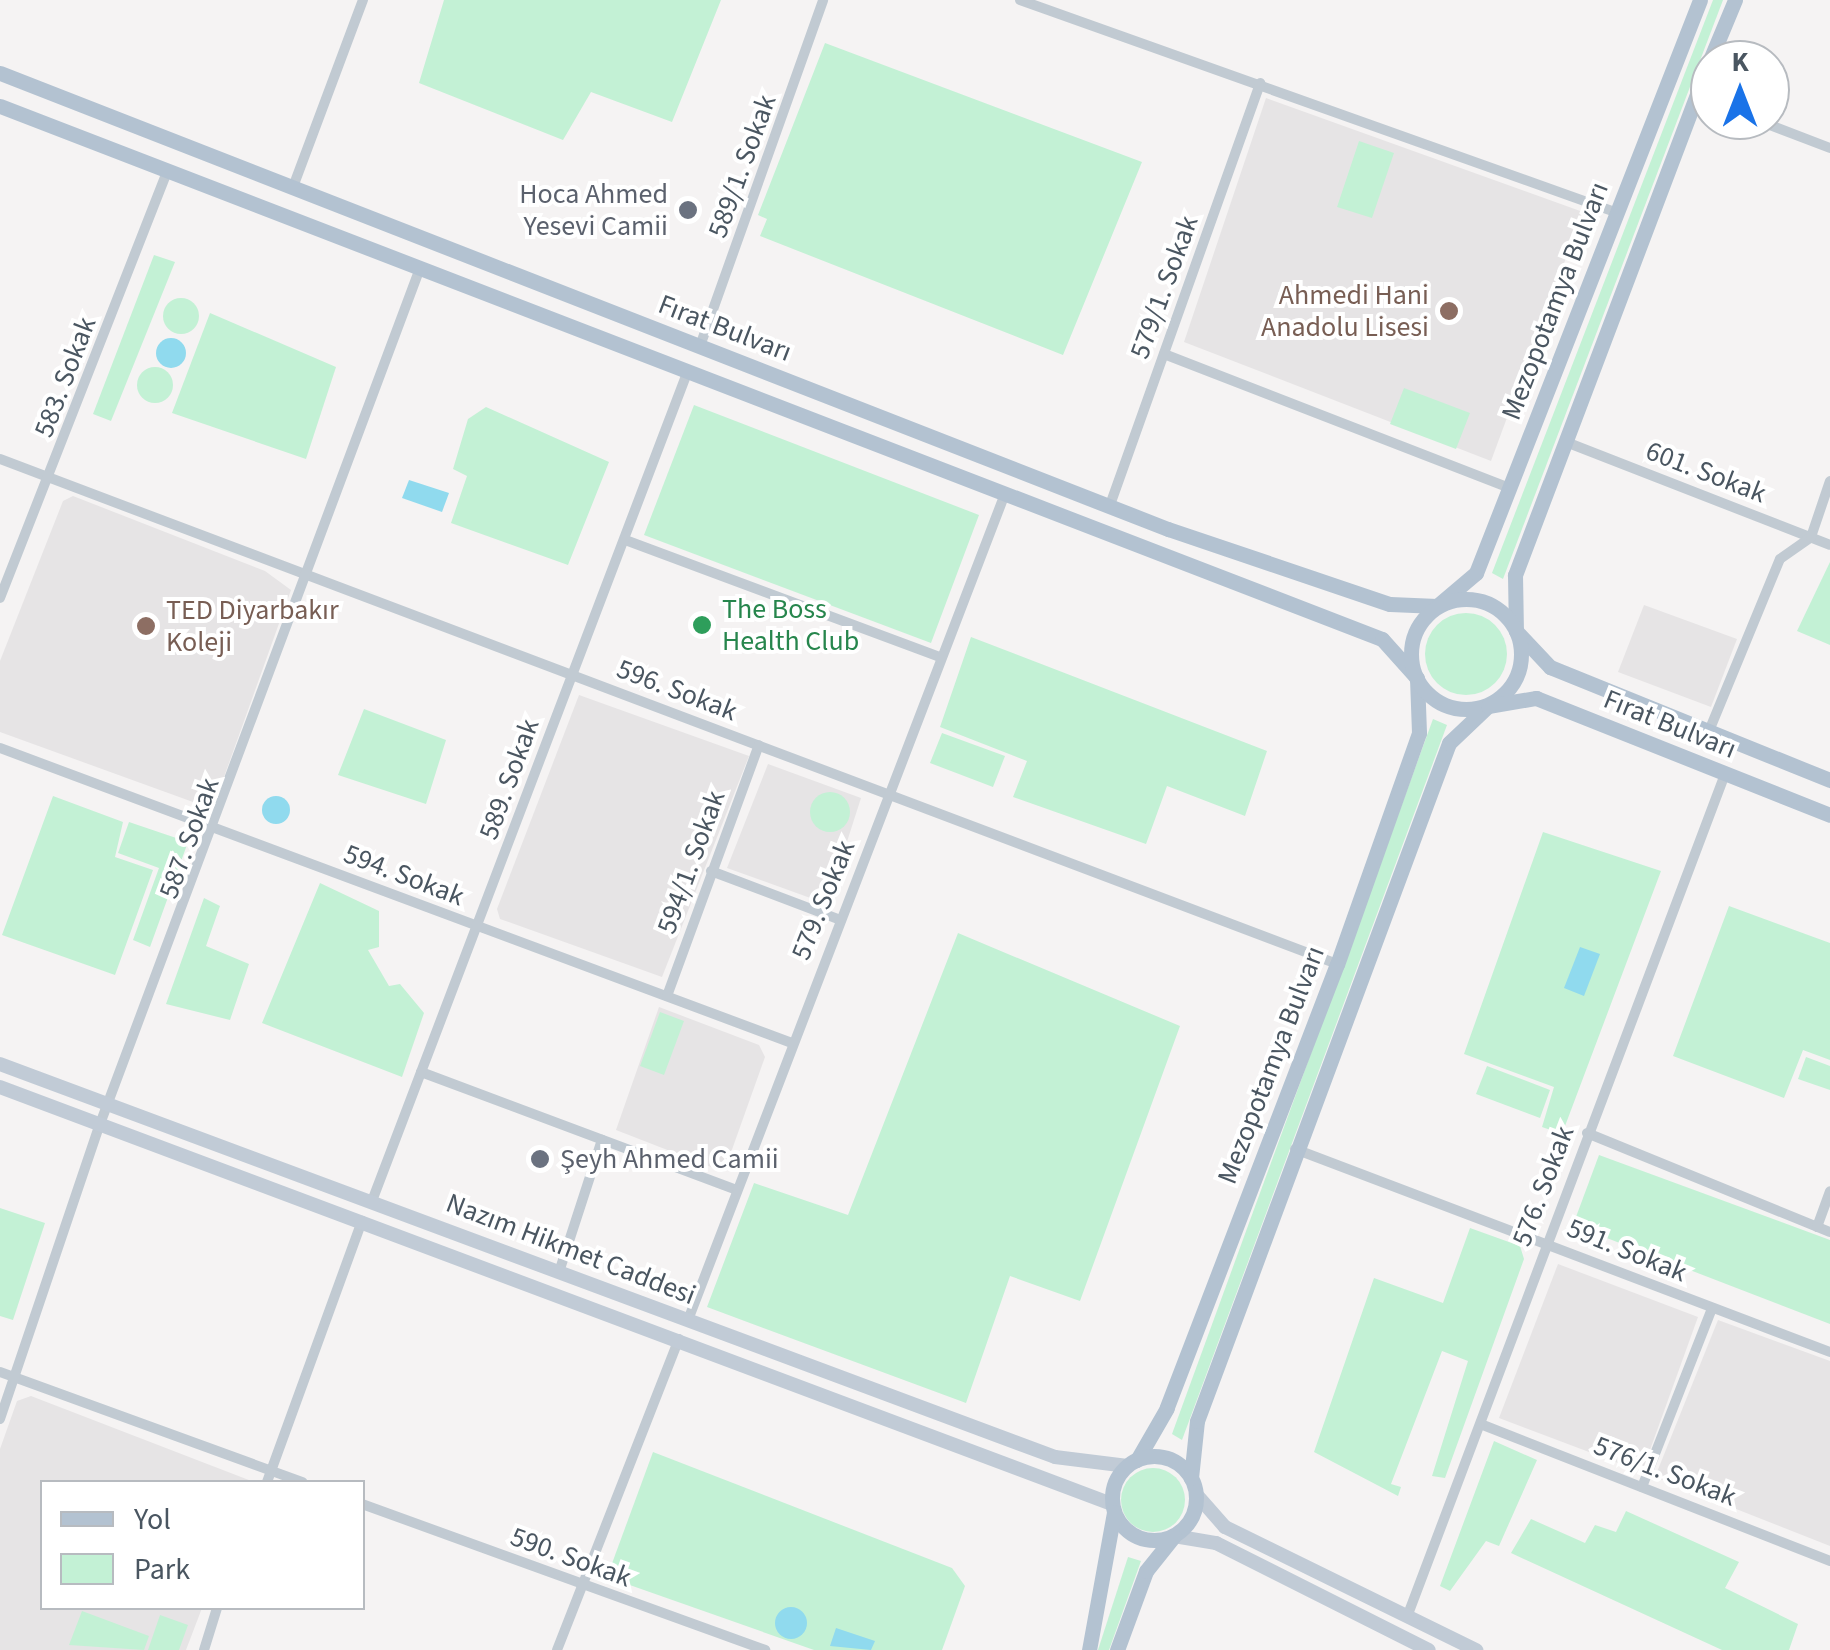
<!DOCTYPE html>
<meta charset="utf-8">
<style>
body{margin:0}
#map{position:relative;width:1830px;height:1650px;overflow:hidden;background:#f5f3f3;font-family:"Source Sans 3",sans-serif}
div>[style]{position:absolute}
.education>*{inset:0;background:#e6e4e5}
.green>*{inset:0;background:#c3f1d5}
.round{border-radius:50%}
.water>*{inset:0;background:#90daee}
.minor>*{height:10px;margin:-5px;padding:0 5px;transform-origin:5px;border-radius:5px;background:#c1cad2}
.secondary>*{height:14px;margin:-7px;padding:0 7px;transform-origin:7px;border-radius:7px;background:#c1cbd6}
.primary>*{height:15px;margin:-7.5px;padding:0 7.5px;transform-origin:7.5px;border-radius:7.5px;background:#b3c2d1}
.primary>.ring{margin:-7.5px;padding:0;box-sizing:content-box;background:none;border:15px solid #b3c2d1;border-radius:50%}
.dots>*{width:28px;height:28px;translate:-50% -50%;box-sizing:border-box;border:5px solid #fff;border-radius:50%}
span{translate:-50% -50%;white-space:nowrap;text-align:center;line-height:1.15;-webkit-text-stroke:8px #fff;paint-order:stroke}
.street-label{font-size:28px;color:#4a5661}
.worship-label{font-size:28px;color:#5b616d}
.right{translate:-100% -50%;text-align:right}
.left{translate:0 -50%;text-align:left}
.education-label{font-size:28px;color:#785e54}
.leisure-label{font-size:28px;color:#27864d}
.legend{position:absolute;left:40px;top:1480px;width:325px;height:130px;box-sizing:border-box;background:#fff;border:2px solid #b7bbc0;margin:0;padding:12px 18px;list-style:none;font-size:30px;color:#4a5661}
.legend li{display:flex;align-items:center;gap:20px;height:50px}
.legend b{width:50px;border:2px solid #b7bbc0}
.north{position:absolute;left:1690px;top:40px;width:100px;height:100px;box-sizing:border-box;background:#fff;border:2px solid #b7bbc0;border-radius:50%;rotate:0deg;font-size:28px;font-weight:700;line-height:40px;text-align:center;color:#4a5661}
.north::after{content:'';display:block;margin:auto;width:35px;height:45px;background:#1a73e8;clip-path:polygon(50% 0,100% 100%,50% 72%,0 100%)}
</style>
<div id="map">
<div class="education">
<div style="clip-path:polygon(1266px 98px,1583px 212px,1491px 461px,1184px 342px)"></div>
<div style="clip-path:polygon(73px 496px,265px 571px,291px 590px,215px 802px,204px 806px,0 732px,0 661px,63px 501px)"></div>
<div style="clip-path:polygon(1644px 605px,1737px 639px,1711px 707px,1618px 672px)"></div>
<div style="clip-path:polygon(579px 695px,749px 756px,662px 977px,500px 919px,497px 909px)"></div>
<div style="clip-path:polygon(768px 764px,861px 798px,827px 904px,727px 868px)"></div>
<div style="clip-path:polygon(659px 1007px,759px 1045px,765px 1057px,724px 1172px,616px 1130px)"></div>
<div style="clip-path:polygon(1558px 1264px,1698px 1317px,1642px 1472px,1499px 1418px)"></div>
<div style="clip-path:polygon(1718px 1320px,1830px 1361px,1830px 1546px,1655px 1477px)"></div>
<div style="clip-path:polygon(31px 1396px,254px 1482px,42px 1482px,42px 1608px,202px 1608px,186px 1650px,0 1650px,0 1449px,17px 1401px)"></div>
</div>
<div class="green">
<div style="clip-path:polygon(444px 0,721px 0,672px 122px,591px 92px,563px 140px,419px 83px)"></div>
<div style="clip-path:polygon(1713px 0,1723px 0,1503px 579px,1492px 573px)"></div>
<div style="clip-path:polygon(825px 43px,1142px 162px,1063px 355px,760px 236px,767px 219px,758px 215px)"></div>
<div style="clip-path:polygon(1359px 141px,1394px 153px,1372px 218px,1337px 207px)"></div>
<div style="clip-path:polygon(154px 255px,175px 262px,111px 421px,93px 414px)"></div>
<div class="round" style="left:163px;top:298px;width:36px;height:36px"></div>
<div style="clip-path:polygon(210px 313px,336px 367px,306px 459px,172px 413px)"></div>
<div class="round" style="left:137px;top:367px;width:36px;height:36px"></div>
<div style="clip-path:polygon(1404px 388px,1470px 413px,1456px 449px,1390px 424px)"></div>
<div style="clip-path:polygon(694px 405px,979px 515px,931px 643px,644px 535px)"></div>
<div style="clip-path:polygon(486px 407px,609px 462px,568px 565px,451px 523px,467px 476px,453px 469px,468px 419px)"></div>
<div style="clip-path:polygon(1830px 562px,1830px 645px,1797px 631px)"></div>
<div class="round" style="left:1425px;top:613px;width:82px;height:82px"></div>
<div style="clip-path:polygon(971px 637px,1267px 751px,1245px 816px,1167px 786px,1146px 844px,1013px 797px,1027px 761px,940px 727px)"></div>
<div style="clip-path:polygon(364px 709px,446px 740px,426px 804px,338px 775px)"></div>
<div style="clip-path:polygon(1433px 719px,1447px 725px,1182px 1440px,1172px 1434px)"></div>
<div style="clip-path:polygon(942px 733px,1005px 756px,993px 787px,930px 763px)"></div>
<div class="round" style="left:810px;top:792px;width:40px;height:40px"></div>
<div style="clip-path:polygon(53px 796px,123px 822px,115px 857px,153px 870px,115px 975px,2px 935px)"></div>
<div style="clip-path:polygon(129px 822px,188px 842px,150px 947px,133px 940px,159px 868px,118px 853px)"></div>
<div style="clip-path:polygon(1543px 832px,1661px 871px,1562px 1134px,1542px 1127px,1554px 1087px,1464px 1054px)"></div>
<div style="clip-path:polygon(320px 883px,379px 911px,379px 947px,368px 950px,389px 986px,400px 984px,424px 1013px,402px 1077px,262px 1023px)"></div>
<div style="clip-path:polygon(204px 898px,220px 906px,206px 946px,249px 964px,230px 1020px,166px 1004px)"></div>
<div style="clip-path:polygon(1729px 906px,1830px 943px,1830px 1060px,1803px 1050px,1784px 1098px,1673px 1056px)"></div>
<div style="clip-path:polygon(958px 933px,1180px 1026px,1080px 1301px,1010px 1276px,966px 1403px,707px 1307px,754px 1183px,848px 1215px)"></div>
<div style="clip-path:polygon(660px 1012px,684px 1021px,664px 1075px,640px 1066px)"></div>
<div style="clip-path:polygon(1806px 1057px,1830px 1066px,1830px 1090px,1798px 1079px)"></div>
<div style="clip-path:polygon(1487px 1066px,1550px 1090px,1540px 1118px,1476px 1094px)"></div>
<div style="clip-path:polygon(1599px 1155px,1830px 1240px,1830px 1324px,1573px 1225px)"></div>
<div style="clip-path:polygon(0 1208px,45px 1223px,13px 1320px,0 1316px)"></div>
<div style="clip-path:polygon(1470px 1228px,1520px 1246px,1524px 1259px,1445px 1478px,1432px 1476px,1468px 1361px,1442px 1351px,1391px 1484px,1401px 1487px,1398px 1496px,1314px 1452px,1374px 1278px,1443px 1303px)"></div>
<div style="clip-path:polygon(1494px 1441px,1537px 1460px,1499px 1546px,1486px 1541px,1450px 1591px,1440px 1586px)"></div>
<div style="clip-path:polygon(653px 1452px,952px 1568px,965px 1586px,942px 1650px,814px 1650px,607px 1577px)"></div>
<div class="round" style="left:1121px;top:1468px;width:64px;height:64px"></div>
<div style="clip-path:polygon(1626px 1511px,1739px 1562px,1725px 1588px,1798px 1624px,1789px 1650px,1722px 1650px,1511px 1553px,1531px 1519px,1585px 1543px,1595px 1525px,1616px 1532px)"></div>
<div style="clip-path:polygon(1128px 1557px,1141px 1561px,1109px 1650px,1098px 1650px)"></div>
<div style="clip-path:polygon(82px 1611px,149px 1636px,144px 1650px,69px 1645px)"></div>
<div style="clip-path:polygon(160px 1615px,188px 1625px,179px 1650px,148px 1650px)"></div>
</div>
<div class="water">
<div class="round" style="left:156px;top:338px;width:30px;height:30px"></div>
<div style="clip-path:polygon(409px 480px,449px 493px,442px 512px,402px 498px)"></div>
<div class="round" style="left:262px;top:796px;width:28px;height:28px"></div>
<div style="clip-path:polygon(1580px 947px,1600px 954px,1584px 996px,1564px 988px)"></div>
<div class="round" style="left:775px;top:1607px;width:32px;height:32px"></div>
<div style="clip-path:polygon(836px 1628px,875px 1641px,871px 1650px,830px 1646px)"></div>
</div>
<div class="minor">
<div style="left:1020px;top:0;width:632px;rotate:19.61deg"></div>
<div style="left:1696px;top:94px;width:15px;rotate:23deg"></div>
<div style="left:1757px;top:120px;width:78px;rotate:21deg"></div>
<div style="left:293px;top:187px;width:200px;rotate:-69.5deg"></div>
<div style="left:700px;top:346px;width:367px;rotate:-70.4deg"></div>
<div style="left:1164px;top:354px;width:371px;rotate:21.2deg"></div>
<div style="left:1566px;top:442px;width:283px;rotate:21.3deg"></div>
<div style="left:0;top:459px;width:1429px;rotate:20.69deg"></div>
<div style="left:1110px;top:505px;width:448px;rotate:-70.4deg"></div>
<div style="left:628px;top:541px;width:333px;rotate:20.4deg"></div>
<div style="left:0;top:598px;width:458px;rotate:-68.6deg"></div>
<div style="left:1709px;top:731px;width:186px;rotate:-67.6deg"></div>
<div style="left:1780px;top:559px;width:38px;rotate:-35deg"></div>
<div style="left:1811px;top:537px;width:59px;rotate:-71.3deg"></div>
<div style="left:0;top:748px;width:845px;rotate:20.43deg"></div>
<div style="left:711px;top:871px;width:136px;rotate:20.7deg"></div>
<div style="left:667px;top:996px;width:267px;rotate:-69.9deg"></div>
<div style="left:421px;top:1072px;width:336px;rotate:20.5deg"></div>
<div style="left:1587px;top:1133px;width:262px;rotate:22.2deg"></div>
<div style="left:1295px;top:1149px;width:572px;rotate:20.78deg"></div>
<div style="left:372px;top:1201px;width:886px;rotate:-69.17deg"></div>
<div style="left:1817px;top:1227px;width:38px;rotate:-70deg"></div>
<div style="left:560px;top:1269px;width:136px;rotate:-72deg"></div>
<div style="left:688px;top:1320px;width:879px;rotate:-69.01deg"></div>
<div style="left:0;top:1372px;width:322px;rotate:20deg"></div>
<div style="left:0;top:1419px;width:311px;rotate:-71.3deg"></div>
<div style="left:100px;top:1124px;width:911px;rotate:-69.5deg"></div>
<div style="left:1483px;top:1425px;width:373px;rotate:21.4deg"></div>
<div style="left:267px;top:1482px;width:278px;rotate:-70deg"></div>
<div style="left:1642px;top:1487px;width:192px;rotate:-68.6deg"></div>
<div style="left:362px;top:1504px;width:429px;rotate:19.9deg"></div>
<div style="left:1407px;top:1617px;width:901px;rotate:-69.33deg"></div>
<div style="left:204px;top:1650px;width:44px;rotate:-72.8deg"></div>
<div style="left:557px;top:1650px;width:334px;rotate:-68.6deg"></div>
</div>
<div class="secondary">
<div style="left:0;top:1064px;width:1126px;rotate:20.43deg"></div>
<div style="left:1055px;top:1457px;width:73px;rotate:7.1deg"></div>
<div style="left:0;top:1087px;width:1188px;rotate:20.56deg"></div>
<div style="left:1196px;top:1494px;width:44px;rotate:48.7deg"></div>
<div style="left:1225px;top:1527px;width:280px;rotate:26.1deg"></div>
<div style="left:1174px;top:1536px;width:43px;rotate:9.5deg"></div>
<div style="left:1216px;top:1543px;width:238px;rotate:26.7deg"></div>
</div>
<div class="primary">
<div style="left:1710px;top:60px;width:551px;rotate:110.74deg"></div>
<div style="left:1515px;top:575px;width:56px;rotate:89deg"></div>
<div style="left:1516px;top:631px;width:50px;rotate:46.6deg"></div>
<div style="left:1550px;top:667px;width:302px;rotate:22deg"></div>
<div style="left:1710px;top:60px;width:65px;rotate:-67.4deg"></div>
<div style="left:0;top:73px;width:1254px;rotate:21.33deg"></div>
<div style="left:1168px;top:529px;width:234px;rotate:18.7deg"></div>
<div style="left:1390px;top:604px;width:47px;rotate:2.4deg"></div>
<div style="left:1437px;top:606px;width:51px;rotate:-40.2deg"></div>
<div style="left:1476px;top:573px;width:615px;rotate:-68.65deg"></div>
<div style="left:0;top:106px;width:1481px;rotate:21.09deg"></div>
<div style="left:1382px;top:639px;width:52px;rotate:48.1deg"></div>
<div style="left:1417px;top:678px;width:55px;rotate:87.9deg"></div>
<div style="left:1419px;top:733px;width:245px;rotate:109.5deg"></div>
<div style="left:1337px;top:964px;width:475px;rotate:111deg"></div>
<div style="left:1167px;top:1408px;width:60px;rotate:120deg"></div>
<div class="ring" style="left:1411px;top:599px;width:95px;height:95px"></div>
<div class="ring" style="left:1112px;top:1456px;width:69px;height:69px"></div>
<div style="left:1191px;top:1478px;width:57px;rotate:-84deg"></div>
<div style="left:1197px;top:1421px;width:723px;rotate:-69.61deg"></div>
<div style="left:1449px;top:743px;width:54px;rotate:-43.5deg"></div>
<div style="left:1488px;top:706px;width:49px;rotate:-9.5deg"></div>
<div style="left:1536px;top:698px;width:316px;rotate:21.7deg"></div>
<div style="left:1089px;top:1650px;width:140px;rotate:-79.7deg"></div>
<div style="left:1117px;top:1650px;width:84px;rotate:-69.8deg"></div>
<div style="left:1146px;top:1571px;width:45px;rotate:-51.3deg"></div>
</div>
<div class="dots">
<div style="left:688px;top:210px;background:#6b7280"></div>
<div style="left:1449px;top:311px;background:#8d6e63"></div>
<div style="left:702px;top:625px;background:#2e9e5b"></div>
<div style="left:146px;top:626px;background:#8d6e63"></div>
<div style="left:540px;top:1159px;background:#6b7280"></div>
</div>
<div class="street-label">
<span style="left:742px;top:166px;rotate:-70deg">589/1. Sokak</span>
<span style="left:1164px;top:287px;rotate:-70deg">579/1. Sokak</span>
<span style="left:1555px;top:301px;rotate:-69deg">Mezopotamya Bulvarı</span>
<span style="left:725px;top:328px;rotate:21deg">Fırat Bulvarı</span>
<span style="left:65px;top:377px;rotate:-69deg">583. Sokak</span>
<span style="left:1706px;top:472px;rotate:21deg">601. Sokak</span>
<span style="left:677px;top:690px;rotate:21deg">596. Sokak</span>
<span style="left:1670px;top:724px;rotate:22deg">Fırat Bulvarı</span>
<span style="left:509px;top:779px;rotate:-70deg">589. Sokak</span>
<span style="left:189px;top:838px;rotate:-70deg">587. Sokak</span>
<span style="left:691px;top:862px;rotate:-70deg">594/1. Sokak</span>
<span style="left:404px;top:875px;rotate:21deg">594. Sokak</span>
<span style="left:823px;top:900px;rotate:-68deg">579. Sokak</span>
<span style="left:1271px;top:1065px;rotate:-69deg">Mezopotamya Bulvarı</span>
<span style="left:1543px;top:1186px;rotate:-69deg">576. Sokak</span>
<span style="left:571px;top:1249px;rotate:21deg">Nazım Hikmet Caddesi</span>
<span style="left:1627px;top:1250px;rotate:22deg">591. Sokak</span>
<span style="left:1665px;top:1471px;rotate:21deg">576/1. Sokak</span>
<span style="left:571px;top:1557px;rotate:20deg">590. Sokak</span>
</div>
<div class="worship-label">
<span class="right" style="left:668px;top:210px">Hoca Ahmed<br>Yesevi Camii</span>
<span class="left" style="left:560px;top:1159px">Şeyh Ahmed Camii</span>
</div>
<div class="education-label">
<span class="right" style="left:1429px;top:311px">Ahmedi Hani<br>Anadolu Lisesi</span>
<span class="left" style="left:166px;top:626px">TED Diyarbakır<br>Koleji</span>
</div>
<div class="leisure-label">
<span class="left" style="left:722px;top:625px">The Boss<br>Health Club</span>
</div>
<ul class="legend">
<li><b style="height:12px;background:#b3c2d1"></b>Yol</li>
<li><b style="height:28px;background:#c3f1d5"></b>Park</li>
</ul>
<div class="north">K</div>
</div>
